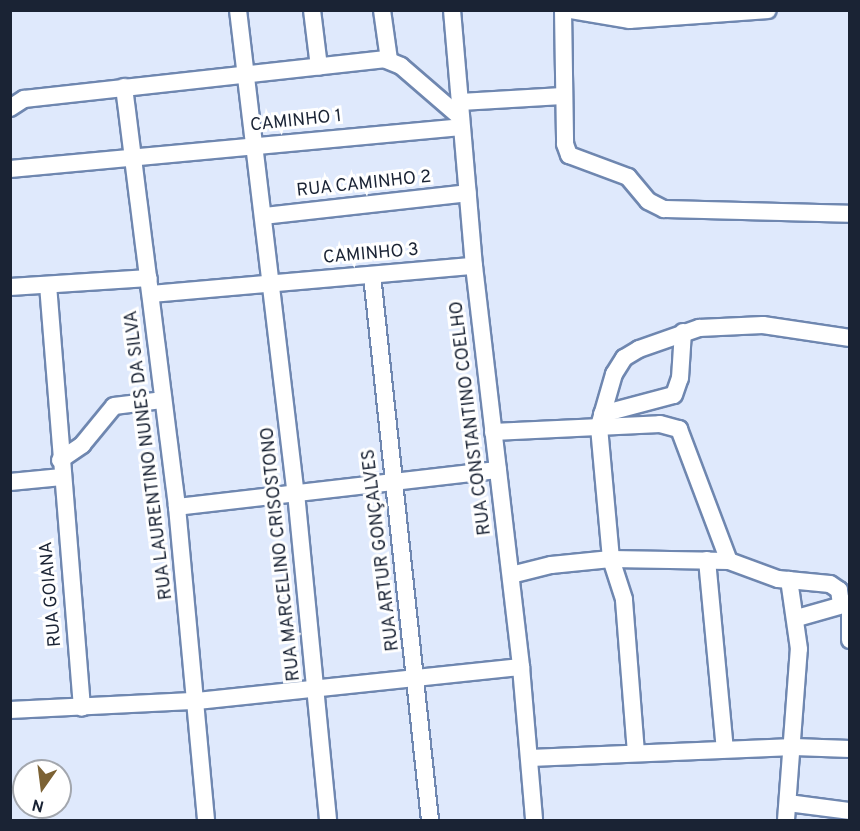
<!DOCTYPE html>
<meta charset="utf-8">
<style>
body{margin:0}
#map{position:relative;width:860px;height:831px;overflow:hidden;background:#dfe9fc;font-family:Overpass,sans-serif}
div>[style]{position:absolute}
.roads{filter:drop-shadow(2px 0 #6f87b0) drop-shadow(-2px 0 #6f87b0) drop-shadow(0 2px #6f87b0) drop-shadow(0 -2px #6f87b0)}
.minor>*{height:16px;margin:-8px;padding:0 8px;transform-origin:8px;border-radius:8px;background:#fff}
span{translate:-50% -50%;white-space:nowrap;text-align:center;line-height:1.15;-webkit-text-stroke:6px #fff;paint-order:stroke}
.street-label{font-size:18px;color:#1a2334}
.frame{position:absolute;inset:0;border:12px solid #1a2334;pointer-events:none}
.north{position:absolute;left:12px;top:759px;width:60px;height:60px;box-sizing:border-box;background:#fff;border:2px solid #a3a7ae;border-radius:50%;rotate:194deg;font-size:16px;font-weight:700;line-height:24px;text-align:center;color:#1a2334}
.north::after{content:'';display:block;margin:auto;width:21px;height:27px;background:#7c6234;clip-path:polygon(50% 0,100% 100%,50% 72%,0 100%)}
</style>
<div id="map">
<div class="roads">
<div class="minor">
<div style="left:238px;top:10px;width:486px;rotate:83.2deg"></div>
<div style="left:296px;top:493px;width:329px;rotate:84.4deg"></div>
<div style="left:312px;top:10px;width:57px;rotate:83deg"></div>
<div style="left:382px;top:10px;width:50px;rotate:82deg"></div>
<div style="left:452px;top:10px;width:257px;rotate:85.1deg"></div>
<div style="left:474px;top:266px;width:404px;rotate:83.3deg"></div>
<div style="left:521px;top:667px;width:154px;rotate:85.1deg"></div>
<div style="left:563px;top:10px;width:134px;rotate:89.1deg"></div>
<div style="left:565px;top:144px;width:12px;rotate:70deg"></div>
<div style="left:569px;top:155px;width:63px;rotate:20.4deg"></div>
<div style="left:628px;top:177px;width:31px;rotate:50deg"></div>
<div style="left:648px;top:201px;width:18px;rotate:27deg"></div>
<div style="left:664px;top:209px;width:186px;rotate:1.5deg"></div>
<div style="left:571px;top:10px;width:60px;rotate:9.6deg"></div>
<div style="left:630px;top:20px;width:138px;rotate:-4.1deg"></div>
<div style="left:124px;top:87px;width:423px;rotate:82.8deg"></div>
<div style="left:177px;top:507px;width:314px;rotate:84.7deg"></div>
<div style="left:460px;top:102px;width:103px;rotate:-3.3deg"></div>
<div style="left:10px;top:108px;width:17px;rotate:-33deg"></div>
<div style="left:24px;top:99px;width:362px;rotate:-6.3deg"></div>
<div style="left:384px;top:59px;width:18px;rotate:22deg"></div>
<div style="left:401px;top:66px;width:78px;rotate:40.8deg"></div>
<div style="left:10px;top:169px;width:453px;rotate:-5.3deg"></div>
<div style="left:264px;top:216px;width:205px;rotate:-6.4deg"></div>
<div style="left:372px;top:275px;width:548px;rotate:83.93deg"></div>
<div style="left:48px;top:285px;width:424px;rotate:85.4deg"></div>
<div style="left:10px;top:287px;width:139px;rotate:-3.7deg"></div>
<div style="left:151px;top:294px;width:324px;rotate:-5deg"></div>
<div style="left:602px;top:414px;width:74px;rotate:-14.8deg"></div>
<div style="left:674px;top:395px;width:18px;rotate:-71deg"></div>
<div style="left:680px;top:378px;width:46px;rotate:-86.3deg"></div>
<div style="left:493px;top:432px;width:167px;rotate:-2.7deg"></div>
<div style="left:660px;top:424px;width:20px;rotate:15deg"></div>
<div style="left:679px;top:429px;width:141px;rotate:69.3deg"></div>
<div style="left:60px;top:460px;width:27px;rotate:-34deg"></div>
<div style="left:82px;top:445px;width:50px;rotate:-50.6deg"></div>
<div style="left:114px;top:406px;width:48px;rotate:-7.1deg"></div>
<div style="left:10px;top:482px;width:52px;rotate:-5.5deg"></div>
<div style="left:177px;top:507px;width:323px;rotate:-6.6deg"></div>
<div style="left:707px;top:560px;width:190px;rotate:84.6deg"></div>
<div style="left:511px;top:575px;width:41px;rotate:-14deg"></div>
<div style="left:551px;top:565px;width:60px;rotate:-5.7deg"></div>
<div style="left:611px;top:559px;width:118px;rotate:1deg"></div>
<div style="left:729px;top:561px;width:52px;rotate:20.2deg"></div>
<div style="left:778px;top:579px;width:52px;rotate:5.5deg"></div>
<div style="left:830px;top:584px;width:11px;rotate:34deg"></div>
<div style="left:839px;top:590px;width:15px;rotate:82deg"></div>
<div style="left:850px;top:606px;width:34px;rotate:90deg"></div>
<div style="left:797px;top:618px;width:55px;rotate:-15.8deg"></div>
<div style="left:10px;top:710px;width:187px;rotate:-2.8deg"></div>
<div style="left:197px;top:701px;width:326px;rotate:-6deg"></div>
<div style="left:636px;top:753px;width:154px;rotate:-94.5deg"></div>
<div style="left:624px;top:599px;width:42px;rotate:-108deg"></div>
<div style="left:611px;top:559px;width:134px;rotate:-95.2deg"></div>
<div style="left:599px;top:426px;width:54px;rotate:-73.9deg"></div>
<div style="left:614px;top:374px;width:19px;rotate:-58deg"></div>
<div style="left:624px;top:358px;width:17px;rotate:-31deg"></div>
<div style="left:639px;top:349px;width:64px;rotate:-19.3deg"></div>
<div style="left:699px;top:328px;width:64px;rotate:-2.7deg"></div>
<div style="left:763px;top:325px;width:88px;rotate:8.5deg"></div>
<div style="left:530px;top:758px;width:264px;rotate:-2.4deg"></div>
<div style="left:794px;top:747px;width:56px;rotate:2deg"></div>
<div style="left:788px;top:803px;width:63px;rotate:7.4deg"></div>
<div style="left:786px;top:820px;width:171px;rotate:-85.7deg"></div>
<div style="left:799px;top:649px;width:70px;rotate:-98.2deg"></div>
</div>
</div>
<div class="street-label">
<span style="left:296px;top:122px;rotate:-6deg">CAMINHO 1</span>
<span style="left:364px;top:185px;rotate:-6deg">RUA CAMINHO 2</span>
<span style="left:371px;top:255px;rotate:-5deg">CAMINHO 3</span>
<span style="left:472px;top:418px;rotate:-97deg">RUA CONSTANTINO COELHO</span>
<span style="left:150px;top:455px;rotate:-97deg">RUA LAURENTINO NUNES DA SILVA</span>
<span style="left:382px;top:550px;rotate:-97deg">RUA ARTUR GONÇALVES</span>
<span style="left:282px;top:554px;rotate:-96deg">RUA MARCELINO CRISOSTONO</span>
<span style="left:52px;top:594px;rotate:-95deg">RUA GOIANA</span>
</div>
<div class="frame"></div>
<div class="north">N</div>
</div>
